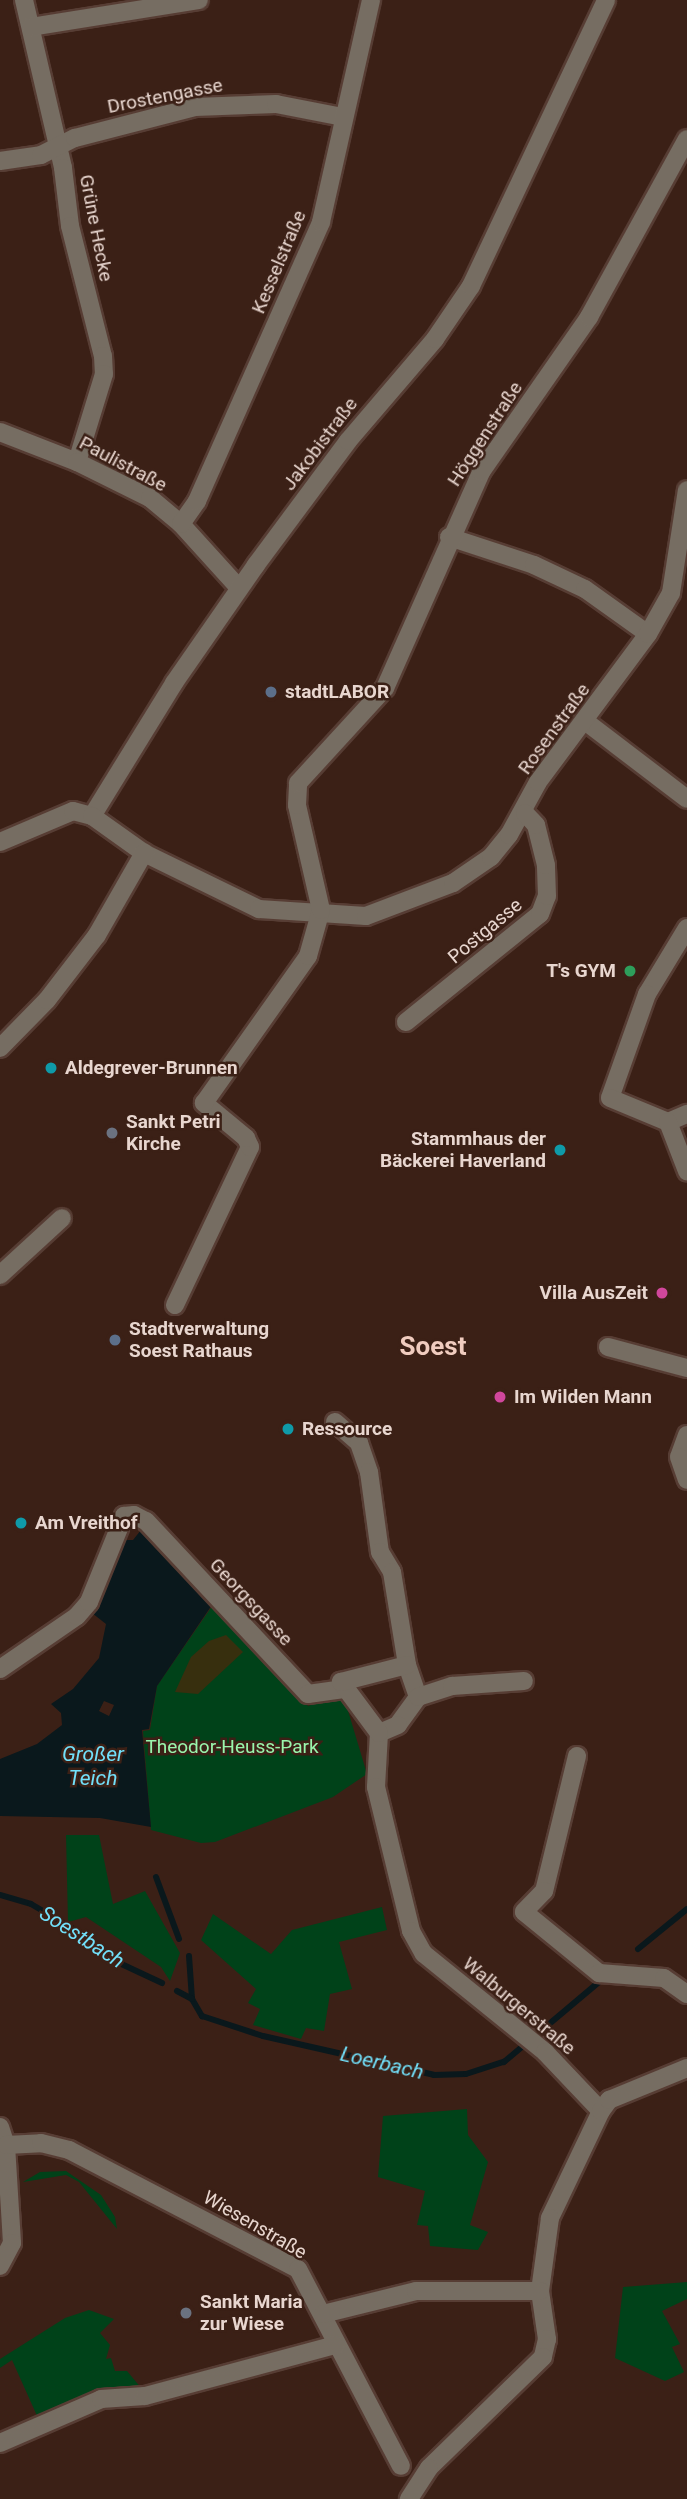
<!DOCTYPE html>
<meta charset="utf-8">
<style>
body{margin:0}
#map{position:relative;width:687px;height:2499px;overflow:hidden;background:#3b2016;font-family:Roboto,sans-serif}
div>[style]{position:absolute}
.green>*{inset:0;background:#004219}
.sand>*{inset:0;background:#372f0e}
.water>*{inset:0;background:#0a181c}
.stream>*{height:6px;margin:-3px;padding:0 3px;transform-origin:3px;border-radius:3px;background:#0a181c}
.roads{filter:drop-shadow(2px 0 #573d34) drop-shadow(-2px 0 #573d34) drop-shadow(0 2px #573d34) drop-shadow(0 -2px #573d34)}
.minor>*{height:18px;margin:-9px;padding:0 9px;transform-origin:9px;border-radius:9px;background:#766d62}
.dots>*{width:19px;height:19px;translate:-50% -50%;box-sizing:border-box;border:4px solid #3b2016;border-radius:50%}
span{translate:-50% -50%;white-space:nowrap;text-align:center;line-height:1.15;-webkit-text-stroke:5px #3b2016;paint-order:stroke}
.street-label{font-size:19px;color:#e8d6cf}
.poi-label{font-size:19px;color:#e8d6cf;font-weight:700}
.left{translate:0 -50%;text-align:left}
.right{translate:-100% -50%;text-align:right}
.park-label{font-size:19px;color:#99f5ac}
.water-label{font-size:21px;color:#72e0fa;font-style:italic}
.district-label{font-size:26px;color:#f0ccbf;font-weight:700}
</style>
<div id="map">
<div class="green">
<div style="clip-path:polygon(217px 1599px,308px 1706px,343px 1694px,367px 1774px,333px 1797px,215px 1842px,201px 1843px,151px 1830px,143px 1731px,150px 1730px,157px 1686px)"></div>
<div style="clip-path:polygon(66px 1835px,99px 1835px,113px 1904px,145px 1891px,180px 1953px,170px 1981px,161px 1967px,86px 1917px,68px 1922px)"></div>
<div style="clip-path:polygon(382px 1907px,387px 1930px,339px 1942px,352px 1989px,330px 1994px,324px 2031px,306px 2028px,301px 2039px,253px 2025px,260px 2009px,248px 2003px,256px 1989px,201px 1940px,213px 1914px,271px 1954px,292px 1930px)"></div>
<div style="clip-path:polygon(467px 2109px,468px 2135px,488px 2162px,470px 2225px,488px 2232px,478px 2250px,430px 2246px,428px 2226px,417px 2225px,425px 2191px,378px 2177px,383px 2116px)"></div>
<div style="clip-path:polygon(66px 2171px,101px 2195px,115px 2217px,117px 2229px,79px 2182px,66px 2175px,23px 2182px,40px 2172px)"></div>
<div style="clip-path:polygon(687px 2282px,687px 2299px,662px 2311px,680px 2344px,672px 2347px,684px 2372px,665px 2381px,615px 2358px,623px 2287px)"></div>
<div style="clip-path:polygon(89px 2310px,114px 2319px,100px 2333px,110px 2345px,106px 2359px,111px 2358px,115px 2371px,127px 2371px,142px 2389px,38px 2418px,12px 2360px,0 2368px,0 2359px,65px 2318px)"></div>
</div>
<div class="sand">
<div style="clip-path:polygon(226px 1635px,243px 1652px,198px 1694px,175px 1692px,191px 1657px,209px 1641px)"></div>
</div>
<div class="water">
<div style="clip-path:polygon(evenodd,141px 1530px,216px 1599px,157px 1686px,149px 1729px,142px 1730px,151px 1827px,100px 1818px,0 1816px,0 1759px,37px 1744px,62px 1725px,61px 1713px,51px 1704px,73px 1689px,99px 1658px,106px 1624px,92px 1613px,121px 1540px,133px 1540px,141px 1530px,104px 1701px,114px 1705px,109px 1716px,99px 1711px,104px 1701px)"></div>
</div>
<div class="stream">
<div style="left:156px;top:1877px;width:66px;rotate:69.6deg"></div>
<div style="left:0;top:1895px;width:32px;rotate:16deg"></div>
<div style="left:31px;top:1904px;width:61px;rotate:30.3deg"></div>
<div style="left:84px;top:1935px;width:40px;rotate:40deg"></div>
<div style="left:115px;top:1961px;width:52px;rotate:25.1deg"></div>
<div style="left:638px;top:1949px;width:63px;rotate:-39.2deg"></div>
<div style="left:189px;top:1956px;width:43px;rotate:86deg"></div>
<div style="left:192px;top:1999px;width:20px;rotate:60deg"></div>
<div style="left:202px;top:2016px;width:64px;rotate:18.2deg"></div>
<div style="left:263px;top:2036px;width:175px;rotate:12.8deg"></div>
<div style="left:434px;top:2075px;width:32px;rotate:-2deg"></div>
<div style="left:466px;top:2074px;width:40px;rotate:-18deg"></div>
<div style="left:504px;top:2062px;width:124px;rotate:-40.1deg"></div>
<div style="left:177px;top:1991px;width:17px;rotate:28deg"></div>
</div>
<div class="roads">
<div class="minor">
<div style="left:24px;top:0;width:172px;rotate:76.9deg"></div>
<div style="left:63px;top:168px;width:58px;rotate:83.1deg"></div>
<div style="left:70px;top:226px;width:134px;rotate:75.8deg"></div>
<div style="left:103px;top:356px;width:18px;rotate:87deg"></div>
<div style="left:104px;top:374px;width:92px;rotate:107.1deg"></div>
<div style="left:31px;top:27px;width:170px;rotate:-9.1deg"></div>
<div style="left:0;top:161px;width:41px;rotate:-8.3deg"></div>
<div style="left:41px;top:155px;width:38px;rotate:-27deg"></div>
<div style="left:75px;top:138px;width:124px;rotate:-14.5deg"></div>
<div style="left:195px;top:107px;width:81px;rotate:-2.1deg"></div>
<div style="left:276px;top:104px;width:68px;rotate:11deg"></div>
<div style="left:0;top:432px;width:83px;rotate:21.3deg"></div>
<div style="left:77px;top:462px;width:81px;rotate:26.3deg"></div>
<div style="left:150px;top:498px;width:40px;rotate:40deg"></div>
<div style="left:181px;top:524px;width:86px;rotate:47.8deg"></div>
<div style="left:181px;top:524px;width:28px;rotate:-55deg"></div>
<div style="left:197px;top:501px;width:305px;rotate:-66deg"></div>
<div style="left:321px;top:222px;width:228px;rotate:-77.3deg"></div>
<div style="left:449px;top:537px;width:89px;rotate:18.2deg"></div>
<div style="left:534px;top:565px;width:56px;rotate:25.2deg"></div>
<div style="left:585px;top:589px;width:77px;rotate:35.5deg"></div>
<div style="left:585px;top:721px;width:128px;rotate:37.4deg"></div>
<div style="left:92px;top:816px;width:156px;rotate:-58.3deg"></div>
<div style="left:174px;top:683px;width:144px;rotate:-55.2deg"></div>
<div style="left:256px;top:565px;width:154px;rotate:-53.4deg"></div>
<div style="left:348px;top:441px;width:134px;rotate:-49.5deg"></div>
<div style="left:435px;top:339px;width:64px;rotate:-55.8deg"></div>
<div style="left:471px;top:286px;width:316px;rotate:-64.7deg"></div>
<div style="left:0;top:842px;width:79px;rotate:-23deg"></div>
<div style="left:73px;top:811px;width:20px;rotate:15deg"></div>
<div style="left:92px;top:816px;width:64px;rotate:35.4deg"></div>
<div style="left:144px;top:853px;width:128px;rotate:26deg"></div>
<div style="left:259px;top:909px;width:107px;rotate:3.7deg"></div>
<div style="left:366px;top:916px;width:93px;rotate:-20.8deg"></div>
<div style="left:453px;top:883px;width:46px;rotate:-34.4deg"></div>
<div style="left:491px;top:857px;width:28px;rotate:-51deg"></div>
<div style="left:509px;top:835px;width:60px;rotate:-61.3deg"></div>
<div style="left:538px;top:782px;width:184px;rotate:-53.4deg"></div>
<div style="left:648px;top:634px;width:47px;rotate:-60.7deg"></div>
<div style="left:671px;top:593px;width:104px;rotate:-81.2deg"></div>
<div style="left:687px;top:928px;width:77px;rotate:121.2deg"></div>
<div style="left:647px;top:994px;width:110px;rotate:109.6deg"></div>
<div style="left:610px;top:1098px;width:63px;rotate:22.5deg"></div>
<div style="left:668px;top:1122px;width:21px;rotate:-23deg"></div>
<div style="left:406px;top:1022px;width:172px;rotate:-38.9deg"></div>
<div style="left:540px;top:914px;width:19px;rotate:-69deg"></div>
<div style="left:547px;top:896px;width:31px;rotate:-92deg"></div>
<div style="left:546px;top:865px;width:41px;rotate:-104deg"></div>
<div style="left:536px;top:825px;width:16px;rotate:-133deg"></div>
<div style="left:0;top:1048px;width:67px;rotate:-45.6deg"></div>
<div style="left:47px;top:1000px;width:82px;rotate:-52.4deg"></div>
<div style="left:97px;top:935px;width:95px;rotate:-60.2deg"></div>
<div style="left:668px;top:1122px;width:53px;rotate:68.8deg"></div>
<div style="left:0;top:1275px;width:84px;rotate:-42.6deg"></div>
<div style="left:175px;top:1305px;width:175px;rotate:-64.6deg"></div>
<div style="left:250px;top:1147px;width:10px;rotate:-114deg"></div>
<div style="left:246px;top:1138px;width:55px;rotate:-140.2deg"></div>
<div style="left:204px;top:1103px;width:180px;rotate:-54.7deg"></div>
<div style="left:308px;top:956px;width:48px;rotate:-74.2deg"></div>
<div style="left:321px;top:910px;width:108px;rotate:-102.9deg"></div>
<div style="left:297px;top:805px;width:22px;rotate:-87deg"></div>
<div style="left:298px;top:783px;width:129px;rotate:-47.5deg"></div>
<div style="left:385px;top:688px;width:236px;rotate:-66deg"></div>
<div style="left:481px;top:472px;width:189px;rotate:-55.1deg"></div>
<div style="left:589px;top:317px;width:203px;rotate:-61.2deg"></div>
<div style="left:608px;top:1347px;width:82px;rotate:14.9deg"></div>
<div style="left:335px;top:1422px;width:32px;rotate:41deg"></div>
<div style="left:359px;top:1443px;width:31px;rotate:71deg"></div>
<div style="left:369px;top:1472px;width:81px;rotate:82.2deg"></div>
<div style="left:380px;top:1552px;width:23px;rotate:59deg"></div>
<div style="left:392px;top:1572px;width:94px;rotate:80.8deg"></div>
<div style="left:407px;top:1665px;width:34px;rotate:71deg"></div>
<div style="left:418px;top:1697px;width:34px;rotate:126deg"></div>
<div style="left:398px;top:1725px;width:21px;rotate:157deg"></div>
<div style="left:379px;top:1733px;width:54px;rotate:93.2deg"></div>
<div style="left:376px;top:1787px;width:148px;rotate:76.3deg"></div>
<div style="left:411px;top:1931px;width:26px;rotate:61deg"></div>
<div style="left:424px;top:1954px;width:156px;rotate:39deg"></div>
<div style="left:545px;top:2052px;width:81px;rotate:46.5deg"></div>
<div style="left:601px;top:2111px;width:119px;rotate:115.5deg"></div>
<div style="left:550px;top:2218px;width:74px;rotate:97.8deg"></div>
<div style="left:540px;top:2291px;width:49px;rotate:81.7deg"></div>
<div style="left:547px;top:2339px;width:18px;rotate:103deg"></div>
<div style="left:543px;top:2357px;width:159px;rotate:135.8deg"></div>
<div style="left:429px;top:2468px;width:37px;rotate:123deg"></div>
<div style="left:687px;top:1435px;width:23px;rotate:110deg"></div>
<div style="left:679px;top:1457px;width:24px;rotate:71deg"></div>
<div style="left:0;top:1669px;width:93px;rotate:-34.5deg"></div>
<div style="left:77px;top:1616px;width:18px;rotate:-49deg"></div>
<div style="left:89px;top:1602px;width:93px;rotate:-67.9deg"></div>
<div style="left:124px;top:1516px;width:10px;rotate:-6deg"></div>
<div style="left:134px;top:1515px;width:13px;rotate:27deg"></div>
<div style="left:146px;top:1521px;width:237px;rotate:46.9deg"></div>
<div style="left:308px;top:1694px;width:36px;rotate:-8deg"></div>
<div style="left:418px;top:1697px;width:36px;rotate:-18deg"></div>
<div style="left:452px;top:1686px;width:72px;rotate:-4deg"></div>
<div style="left:379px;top:1733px;width:64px;rotate:-126.7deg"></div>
<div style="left:341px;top:1682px;width:68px;rotate:-14.4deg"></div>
<div style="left:577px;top:1756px;width:139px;rotate:103.7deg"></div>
<div style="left:544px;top:1891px;width:29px;rotate:134deg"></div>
<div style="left:524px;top:1912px;width:97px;rotate:39.1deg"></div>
<div style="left:599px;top:1973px;width:65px;rotate:4.4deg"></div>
<div style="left:664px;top:1978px;width:28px;rotate:35deg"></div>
<div style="left:601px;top:2111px;width:14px;rotate:-54deg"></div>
<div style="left:609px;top:2100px;width:84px;rotate:-22.3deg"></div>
<div style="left:0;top:2127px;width:19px;rotate:72deg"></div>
<div style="left:6px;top:2145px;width:98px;rotate:86.5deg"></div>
<div style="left:12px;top:2243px;width:26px;rotate:118deg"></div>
<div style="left:6px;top:2145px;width:35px;rotate:-3deg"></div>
<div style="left:41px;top:2143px;width:29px;rotate:14deg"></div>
<div style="left:69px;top:2150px;width:258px;rotate:27.5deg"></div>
<div style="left:298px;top:2269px;width:222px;rotate:62.4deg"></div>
<div style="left:323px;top:2314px;width:96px;rotate:-13.9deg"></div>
<div style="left:416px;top:2291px;width:124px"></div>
<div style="left:0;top:2443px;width:110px;rotate:-23.5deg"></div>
<div style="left:101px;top:2399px;width:44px;rotate:-3.9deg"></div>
<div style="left:145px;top:2396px;width:198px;rotate:-15deg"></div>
</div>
</div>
<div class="dots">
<div style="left:271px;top:692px;background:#5c6f8a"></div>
<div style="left:630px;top:971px;background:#2e9e5b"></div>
<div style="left:51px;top:1068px;background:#0f9aa8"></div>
<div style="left:112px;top:1133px;background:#6b7280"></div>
<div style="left:560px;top:1150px;background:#0f9aa8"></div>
<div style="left:662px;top:1293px;background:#d1479c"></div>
<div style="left:115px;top:1340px;background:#5c6f8a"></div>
<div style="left:500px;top:1397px;background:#d1479c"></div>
<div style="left:288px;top:1429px;background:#0f9aa8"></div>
<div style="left:21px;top:1523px;background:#0f9aa8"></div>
<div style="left:186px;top:2313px;background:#6b7280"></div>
</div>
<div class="street-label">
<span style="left:165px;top:96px;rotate:-11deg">Drostengasse</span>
<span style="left:96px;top:228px;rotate:79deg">Grüne Hecke</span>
<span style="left:279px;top:262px;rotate:-67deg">Kesselstraße</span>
<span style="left:485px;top:434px;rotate:-57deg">Höggenstraße</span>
<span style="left:320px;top:444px;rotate:-53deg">Jakobistraße</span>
<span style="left:123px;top:464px;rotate:28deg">Paulistraße</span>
<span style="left:554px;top:729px;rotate:-54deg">Rosenstraße</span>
<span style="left:485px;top:931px;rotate:-40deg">Postgasse</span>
<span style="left:251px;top:1602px;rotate:47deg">Georgsgasse</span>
<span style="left:519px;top:2006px;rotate:40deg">Walburgerstraße</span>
<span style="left:255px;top:2225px;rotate:30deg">Wiesenstraße</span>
</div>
<div class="poi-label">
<span class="left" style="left:285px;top:692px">stadtLABOR</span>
<span class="right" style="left:616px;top:971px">T's GYM</span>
<span class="left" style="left:65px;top:1068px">Aldegrever-Brunnen</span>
<span class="left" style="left:126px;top:1133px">Sankt Petri<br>Kirche</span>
<span class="right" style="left:546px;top:1150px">Stammhaus der<br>Bäckerei Haverland</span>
<span class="right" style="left:648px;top:1293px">Villa AusZeit</span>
<span class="left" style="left:129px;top:1340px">Stadtverwaltung<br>Soest Rathaus</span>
<span class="left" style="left:514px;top:1397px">Im Wilden Mann</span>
<span class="left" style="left:302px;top:1429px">Ressource</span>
<span class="left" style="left:35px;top:1523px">Am Vreithof</span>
<span class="left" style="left:200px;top:2313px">Sankt Maria<br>zur Wiese</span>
</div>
<div class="park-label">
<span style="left:232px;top:1747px">Theodor-Heuss-Park</span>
</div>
<div class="water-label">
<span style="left:93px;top:1766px">Großer<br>Teich</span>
<span style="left:82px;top:1937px;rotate:33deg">Soestbach</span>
<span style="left:382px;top:2063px;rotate:13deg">Loerbach</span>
</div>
<div class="district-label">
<span style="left:433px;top:1347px">Soest</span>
</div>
</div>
